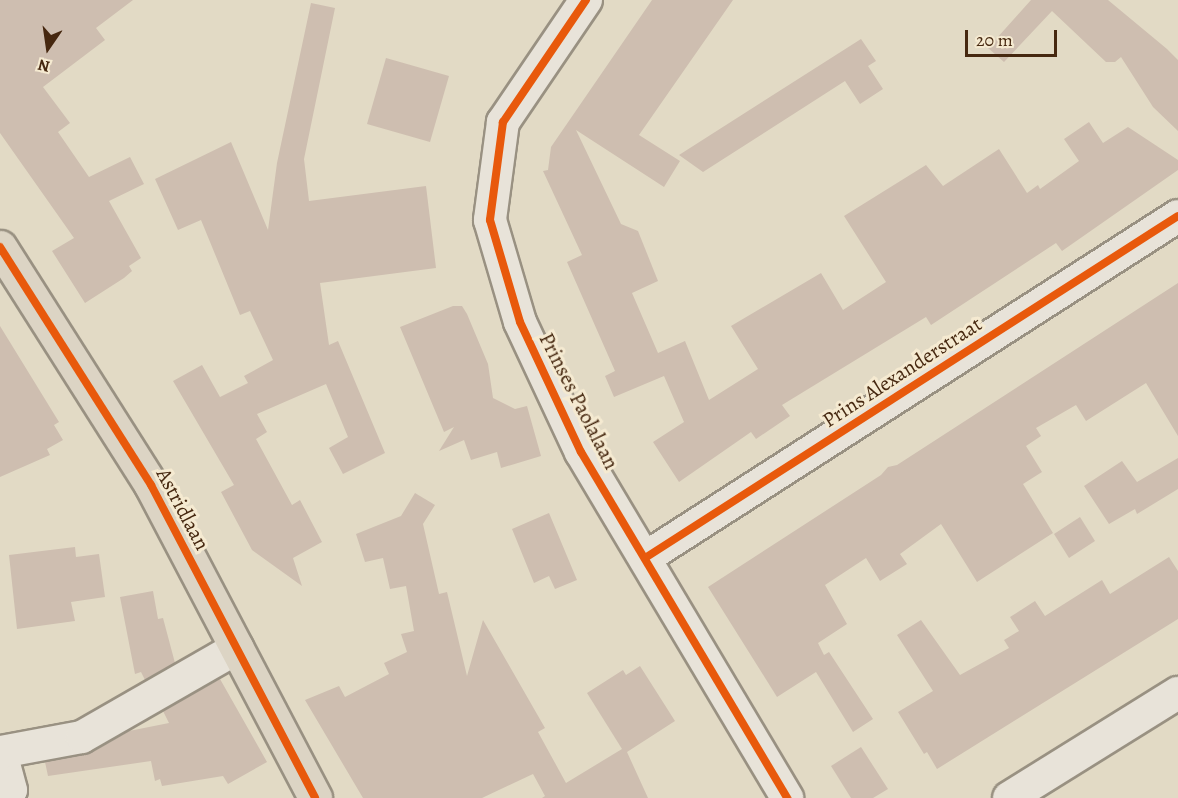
<!DOCTYPE html>
<style>
body{margin:0}
#map{position:relative;width:1178px;height:798px;overflow:hidden;background:#e2dac5;font-family:Alegreya,serif}
div>[style]{position:absolute}
.building>*{inset:0;background:#cebeb0}
.roads{filter:drop-shadow(2px 0 #999182) drop-shadow(-2px 0 #999182) drop-shadow(0 2px #999182) drop-shadow(0 -2px #999182)}
.minor>*{height:32px;margin:-16px;padding:0 16px;transform-origin:16px;border-radius:16px;background:#e8e3d9}
.major>*{height:33px;margin:-16.5px;padding:0 16.5px;transform-origin:16.5px;border-radius:16.5px;background:#dcd4c4}
.cycleway>*{height:8px;margin:-4px;padding:0 4px;transform-origin:4px;border-radius:4px;background:#e8590c}
span{translate:-50% -50%;white-space:nowrap;text-align:center;line-height:1.15;-webkit-text-stroke:6px #f5ead1;paint-order:stroke}
.street-label{font-size:21px;color:#462810}
.north{position:absolute;left:18px;top:18px;width:60px;height:60px;-webkit-text-stroke:4px #f5ead1;paint-order:stroke;rotate:193deg;font-size:16px;font-weight:700;line-height:24px;text-align:center;color:#462810}
.north::after{content:'';display:block;margin:auto;width:21px;height:27px;background:#462810;clip-path:polygon(50% 0,100% 100%,50% 72%,0 100%)}
.scale{position:absolute;left:965px;top:30px;width:92px;height:27px;box-sizing:border-box;border:3px solid #462810;border-top:0;padding-left:8px;font-size:18px;line-height:21px;white-space:nowrap;color:#462810;-webkit-text-stroke:4px #f5ead1;paint-order:stroke}
</style>
<div id="map">
<div class="building">
<div style="clip-path:polygon(0 0,133px 0,96px 28px,105px 40px,43px 87px,70px 123px,58px 132px,89px 177px,130px 157px,144px 184px,109px 201px,141px 258px,129px 266px,132px 271px,124px 278px,85px 303px,52px 251px,74px 238px,0 133px)"></div>
<div style="clip-path:polygon(652px 0,733px 0,639px 135px,680px 161px,664px 187px,576px 130px,621px 224px,638px 231px,658px 281px,632px 293px,658px 353px,685px 341px,709px 400px,758px 369px,731px 326px,821px 273px,843px 310px,886px 282px,844px 216px,926px 165px,943px 186px,999px 149px,1027px 193px,1038px 185px,1040px 189px,1079px 161px,1064px 139px,1089px 122px,1103px 143px,1128px 127px,1178px 160px,1178px 170px,1062px 251px,1056px 243px,931px 325px,926px 317px,782px 405px,790px 416px,756px 439px,751px 432px,679px 482px,653px 442px,684px 422px,664px 376px,614px 397px,605px 376px,615px 371px,567px 262px,582px 255px,543px 171px,548px 170px,551px 147px)"></div>
<div style="clip-path:polygon(1031px 0,1108px 0,1167px 49px,1178px 60px,1178px 131px,1153px 107px,1121px 57px,1115px 62px,1106px 62px,1052px 11px,1004px 62px,988px 48px)"></div>
<div style="clip-path:polygon(311px 3px,335px 8px,304px 159px,309px 201px,426px 186px,436px 268px,320px 283px,329px 345px,338px 341px,385px 453px,343px 474px,329px 448px,348px 437px,326px 384px,257px 414px,267px 432px,256px 439px,292px 505px,300px 500px,322px 542px,293px 558px,302px 586px,252px 550px,221px 492px,234px 485px,173px 381px,202px 365px,220px 397px,248px 383px,244px 376px,273px 360px,250px 311px,240px 315px,201px 220px,178px 230px,155px 179px,231px 142px,268px 230px,277px 163px)"></div>
<div style="clip-path:polygon(861px 39px,876px 61px,868px 66px,883px 89px,860px 104px,845px 81px,703px 172px,679px 155px)"></div>
<div style="clip-path:polygon(386px 58px,449px 76px,430px 142px,367px 124px)"></div>
<div style="clip-path:polygon(1178px 283px,1178px 436px,1146px 383px,1086px 421px,1076px 405px,1036px 428px,1041px 436px,1026px 446px,1042px 472px,1023px 484px,1053px 533px,977px 582px,941px 524px,900px 554px,907px 564px,880px 581px,866px 558px,825px 585px,847px 624px,818px 643px,824px 655px,829px 652px,873px 719px,853px 732px,816px 672px,777px 697px,708px 587px,881px 475px,888px 467px,897px 465px)"></div>
<div style="clip-path:polygon(453px 306px,462px 306px,467px 314px,488px 364px,493px 398px,515px 409px,527px 406px,541px 456px,501px 468px,497px 452px,471px 460px,464px 440px,439px 451px,454px 427px,444px 432px,400px 327px)"></div>
<div style="clip-path:polygon(0 326px,59px 422px,54px 425px,63px 440px,47px 449px,50px 455px,0 477px)"></div>
<div style="clip-path:polygon(1178px 458px,1178px 489px,1137px 514px,1135px 509px,1109px 524px,1084px 486px,1122px 461px,1137px 482px)"></div>
<div style="clip-path:polygon(415px 493px,435px 505px,423px 524px,439px 594px,447px 592px,467px 676px,483px 620px,545px 728px,538px 732px,566px 783px,622px 749px,587px 693px,623px 670px,626px 675px,640px 666px,675px 721px,627px 752px,648px 798px,542px 798px,545px 796px,533px 774px,482px 798px,363px 798px,305px 700px,339px 686px,345px 697px,389px 674px,384px 663px,407px 652px,401px 634px,414px 631px,406px 586px,390px 589px,383px 558px,365px 562px,356px 534px,401px 516px)"></div>
<div style="clip-path:polygon(549px 513px,577px 580px,555px 589px,549px 576px,534px 583px,512px 529px)"></div>
<div style="clip-path:polygon(1080px 517px,1095px 541px,1069px 558px,1054px 534px)"></div>
<div style="clip-path:polygon(75px 547px,76px 557px,99px 554px,105px 597px,71px 602px,75px 621px,17px 629px,9px 555px)"></div>
<div style="clip-path:polygon(1169px 557px,1178px 571px,1178px 619px,937px 769px,927px 752px,924px 754px,898px 712px,933px 691px,897px 635px,921px 620px,960px 675px,1009px 648px,1004px 640px,1019px 631px,1010px 617px,1035px 601px,1045px 616px,1102px 580px,1110px 594px)"></div>
<div style="clip-path:polygon(153px 591px,158px 619px,163px 618px,175px 663px,145px 680px,141px 672px,135px 674px,120px 597px)"></div>
<div style="clip-path:polygon(220px 679px,267px 762px,228px 784px,223px 776px,162px 786px,160px 779px,155px 781px,151px 761px,48px 776px,45px 762px,91px 753px,129px 731px,169px 723px,163px 711px)"></div>
<div style="clip-path:polygon(861px 747px,888px 789px,873px 798px,851px 798px,831px 766px)"></div>
</div>
<div class="roads">
<div class="minor">
<div style="left:586px;top:0;width:148px;rotate:124.2deg"></div>
<div style="left:503px;top:122px;width:99px;rotate:97.6deg"></div>
<div style="left:490px;top:220px;width:106px;rotate:73.6deg"></div>
<div style="left:520px;top:322px;width:144px;rotate:64.9deg"></div>
<div style="left:581px;top:452px;width:403px;rotate:59.2deg"></div>
<div style="left:645px;top:558px;width:633px;rotate:-32.69deg"></div>
<div style="left:0;top:792px;width:11px;rotate:-10deg"></div>
<div style="left:11px;top:790px;width:39px;rotate:-105deg"></div>
<div style="left:1px;top:752px;width:82px;rotate:-10.5deg"></div>
<div style="left:82px;top:737px;width:179px;rotate:-29.9deg"></div>
<div style="left:1009px;top:798px;width:199px;rotate:-31.9deg"></div>
</div>
<div class="major">
<div style="left:0;top:247px;width:282px;rotate:57.6deg"></div>
<div style="left:151px;top:485px;width:353px;rotate:62.3deg"></div>
</div>
</div>
<div class="cycleway">
<div style="left:586px;top:0;width:148px;rotate:124.2deg"></div>
<div style="left:503px;top:122px;width:99px;rotate:97.6deg"></div>
<div style="left:490px;top:220px;width:106px;rotate:73.6deg"></div>
<div style="left:520px;top:322px;width:144px;rotate:64.9deg"></div>
<div style="left:581px;top:452px;width:403px;rotate:59.2deg"></div>
<div style="left:0;top:247px;width:282px;rotate:57.6deg"></div>
<div style="left:151px;top:485px;width:353px;rotate:62.3deg"></div>
<div style="left:645px;top:558px;width:633px;rotate:-32.69deg"></div>
</div>
<div class="street-label">
<span style="left:902px;top:372px;rotate:-33deg">Prins Alexanderstraat</span>
<span style="left:579px;top:401px;rotate:63deg">Prinses Paolalaan</span>
<span style="left:183px;top:509px;rotate:62deg">Astridlaan</span>
</div>
<div class="north">N</div>
<div class="scale">20 m</div>
</div>
